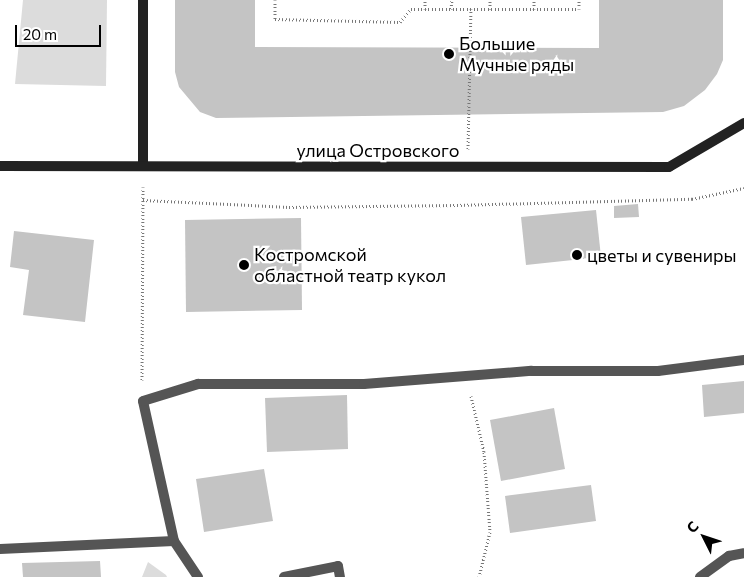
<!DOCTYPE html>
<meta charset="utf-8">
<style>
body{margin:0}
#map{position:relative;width:744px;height:577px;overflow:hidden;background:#fff;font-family:Commissioner,sans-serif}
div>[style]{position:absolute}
.green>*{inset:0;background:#dcdcdc}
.building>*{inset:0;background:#c4c4c4}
.path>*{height:3px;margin-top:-1.5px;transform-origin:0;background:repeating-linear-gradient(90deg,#777 0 1px,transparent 0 3.5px)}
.lane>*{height:10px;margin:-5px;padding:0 5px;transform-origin:5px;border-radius:5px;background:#555}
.street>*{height:10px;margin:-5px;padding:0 5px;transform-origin:5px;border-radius:5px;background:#555}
.secondary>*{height:10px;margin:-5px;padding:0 5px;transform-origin:5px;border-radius:5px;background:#222}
.dots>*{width:14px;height:14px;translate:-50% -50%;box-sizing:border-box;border:2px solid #fff;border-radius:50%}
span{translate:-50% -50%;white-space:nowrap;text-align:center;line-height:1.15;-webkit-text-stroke:4.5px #fff;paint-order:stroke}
.poi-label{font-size:18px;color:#000}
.left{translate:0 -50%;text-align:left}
.street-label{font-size:18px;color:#000}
.north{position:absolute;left:679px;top:512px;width:50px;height:50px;-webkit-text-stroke:4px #fff;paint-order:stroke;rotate:311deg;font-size:14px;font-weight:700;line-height:20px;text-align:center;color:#000}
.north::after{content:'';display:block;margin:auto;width:18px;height:22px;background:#000;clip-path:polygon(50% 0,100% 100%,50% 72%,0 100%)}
.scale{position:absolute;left:15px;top:25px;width:86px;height:22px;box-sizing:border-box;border:2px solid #000;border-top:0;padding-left:6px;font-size:15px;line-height:18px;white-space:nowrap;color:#000;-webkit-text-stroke:4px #fff;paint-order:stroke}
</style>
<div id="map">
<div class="green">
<div style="clip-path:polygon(23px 0,107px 0,106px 86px,15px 84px)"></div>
<div style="clip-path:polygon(148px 562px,166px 575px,167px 577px,142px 577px)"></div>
</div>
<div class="building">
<div style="clip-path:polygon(175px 0,255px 0,255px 47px,599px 48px,599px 0,723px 0,723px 60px,717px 74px,705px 90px,684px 106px,663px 112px,216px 118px,200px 112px,179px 87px,175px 72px)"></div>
<div style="clip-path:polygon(638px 204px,639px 217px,614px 218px,614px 206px)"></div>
<div style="clip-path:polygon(596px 210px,601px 257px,526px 265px,521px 217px)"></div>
<div style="clip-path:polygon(301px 218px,302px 310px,186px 312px,185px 220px)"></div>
<div style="clip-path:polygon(14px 231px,94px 240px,85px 322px,23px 315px,29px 270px,10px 267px)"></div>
<div style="clip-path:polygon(744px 381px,744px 413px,704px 417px,702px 385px)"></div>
<div style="clip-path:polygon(347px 395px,348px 449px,267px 452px,265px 398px)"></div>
<div style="clip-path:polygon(554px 408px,565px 469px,501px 481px,490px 420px)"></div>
<div style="clip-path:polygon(264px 469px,273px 521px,204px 532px,196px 479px)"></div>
<div style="clip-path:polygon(591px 485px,596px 521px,510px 533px,505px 496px)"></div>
<div style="clip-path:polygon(100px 561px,101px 577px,23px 577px,22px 563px)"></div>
</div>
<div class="path">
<div style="left:275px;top:0;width:19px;rotate:90deg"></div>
<div style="left:275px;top:19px;width:125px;rotate:1.4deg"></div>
<div style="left:400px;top:22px;width:17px;rotate:-50deg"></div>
<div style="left:411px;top:9px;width:168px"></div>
<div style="left:579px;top:9px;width:9px;rotate:-90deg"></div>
<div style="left:425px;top:9px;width:9px;rotate:-90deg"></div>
<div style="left:451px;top:9px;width:9px;rotate:-84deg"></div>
<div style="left:490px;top:9px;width:9px;rotate:-90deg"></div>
<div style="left:534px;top:9px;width:9px;rotate:-90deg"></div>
<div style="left:468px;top:149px;width:140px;rotate:-88.8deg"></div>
<div style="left:143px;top:200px;width:146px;rotate:2.7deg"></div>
<div style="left:289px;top:207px;width:168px;rotate:-0.7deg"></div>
<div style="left:457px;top:205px;width:235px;rotate:-1.5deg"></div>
<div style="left:692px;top:199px;width:53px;rotate:-11.9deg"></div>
<div style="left:142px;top:380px;width:193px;rotate:-89.7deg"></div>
<div style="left:471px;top:396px;width:57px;rotate:76.9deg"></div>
<div style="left:484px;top:452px;width:80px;rotate:85.7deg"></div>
<div style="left:490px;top:532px;width:46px;rotate:103.7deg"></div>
</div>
<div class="lane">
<div style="left:284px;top:577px;width:55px;rotate:-11.5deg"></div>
<div style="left:338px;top:566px;width:11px;rotate:80deg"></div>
<div style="left:700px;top:577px;width:36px;rotate:-36deg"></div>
<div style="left:729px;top:556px;width:15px;rotate:-11deg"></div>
</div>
<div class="street">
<div style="left:0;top:549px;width:174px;rotate:-2.6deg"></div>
<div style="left:198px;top:577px;width:43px;rotate:-123.7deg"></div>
<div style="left:174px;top:541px;width:143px;rotate:-102.5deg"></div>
<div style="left:143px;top:401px;width:58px;rotate:-17.2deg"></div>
<div style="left:198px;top:384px;width:166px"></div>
<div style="left:364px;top:384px;width:168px;rotate:-4.5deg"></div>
<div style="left:531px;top:371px;width:127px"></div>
<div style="left:658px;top:371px;width:87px;rotate:-7.3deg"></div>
</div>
<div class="secondary">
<div style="left:143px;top:0;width:166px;rotate:90deg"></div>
<div style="left:0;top:166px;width:669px;rotate:0.09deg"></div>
<div style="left:669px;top:167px;width:87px;rotate:-30.4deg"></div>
</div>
<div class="dots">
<div style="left:449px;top:54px;background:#000"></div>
<div style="left:577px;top:255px;background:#000"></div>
<div style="left:244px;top:265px;background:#000"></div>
</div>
<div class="poi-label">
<span class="left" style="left:459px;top:54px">Большие<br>Мучные ряды</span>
<span class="left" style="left:254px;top:265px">Костромской<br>областной театр кукол</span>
<span class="left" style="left:587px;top:255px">цветы и сувениры</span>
</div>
<div class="street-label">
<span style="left:378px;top:150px">улица Островского</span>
</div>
<div class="north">С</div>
<div class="scale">20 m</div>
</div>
